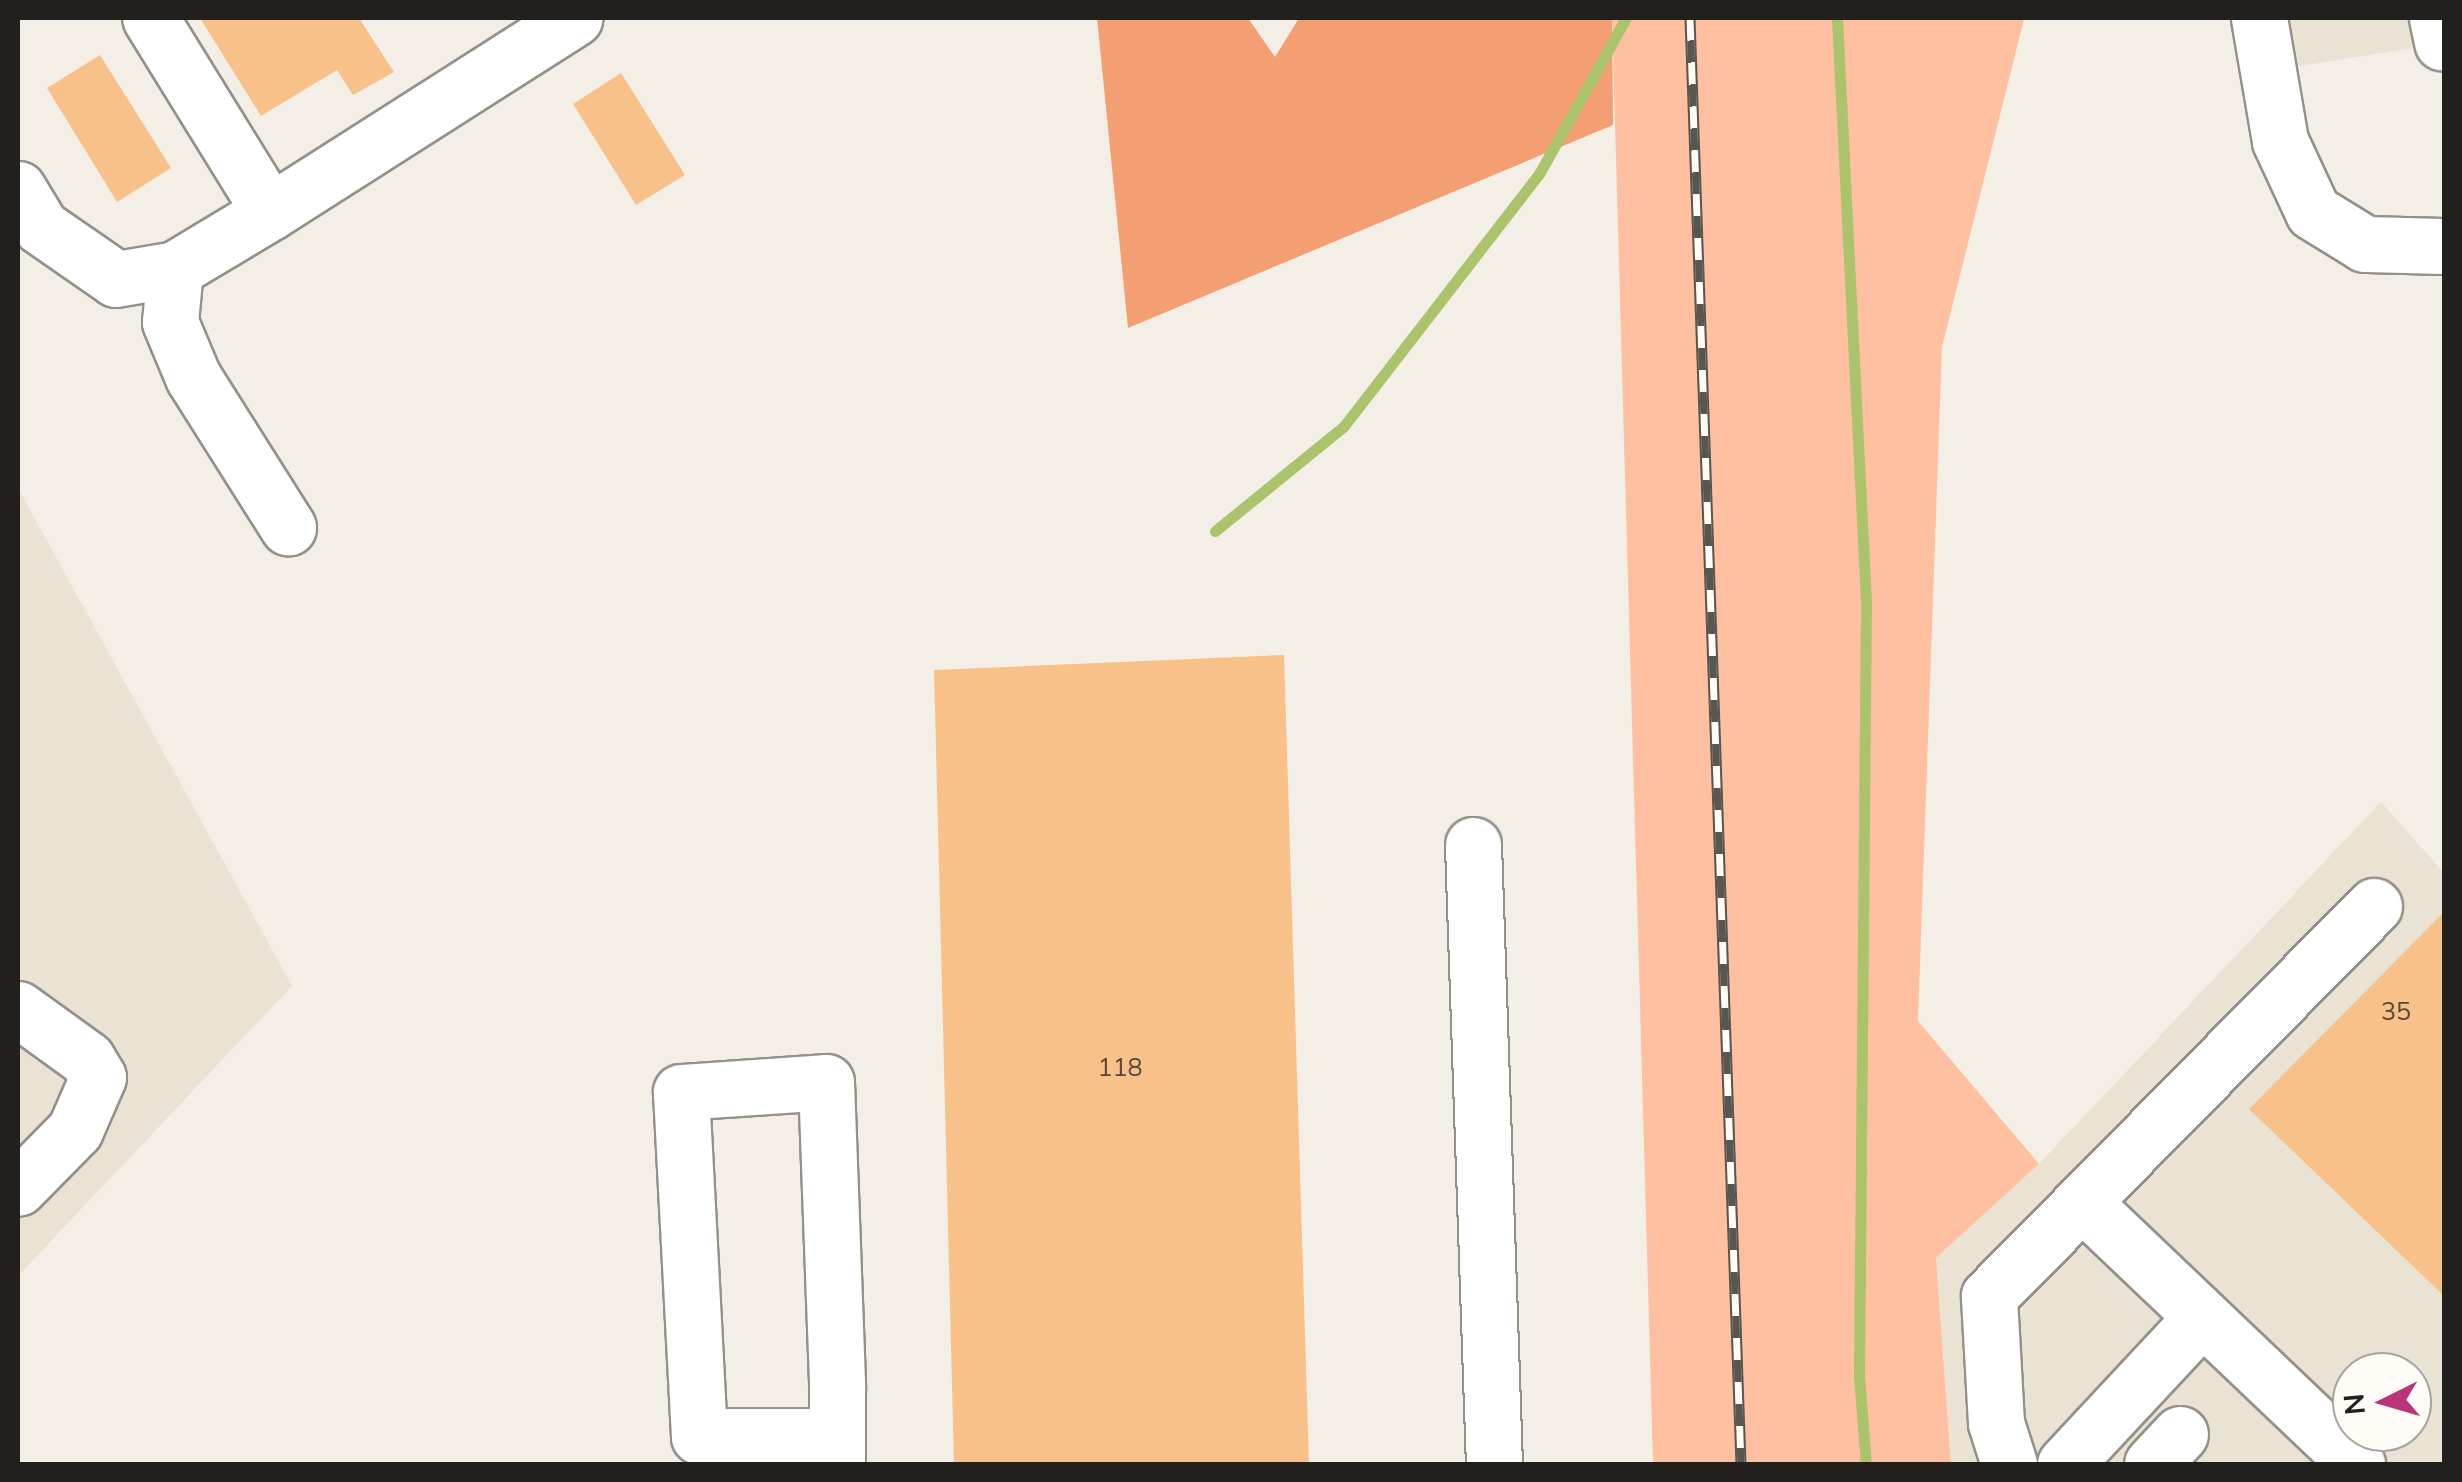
<!DOCTYPE html>
<style>
body{margin:0}
#map{position:relative;width:2462px;height:1482px;overflow:hidden;background:#f3efe7;font-family:Mulish,sans-serif}
div>[style]{position:absolute}
.built>*{inset:0;background:#eae3d4}
.green>*{inset:0;background:#ffc0a1}
.forest>*{inset:0;background:#f49f73}
.stream>*{height:11px;margin:-5.5px;padding:0 5.5px;transform-origin:5.5px;border-radius:5.5px;background:#abc36a}
.building>*{inset:0;background:#f8c18a}
.roads{filter:drop-shadow(2px 0 #94918a) drop-shadow(-2px 0 #94918a) drop-shadow(0 2px #94918a) drop-shadow(0 -2px #94918a)}
.minor>*{height:55px;margin:-27.5px;padding:0 27.5px;transform-origin:27.5px;border-radius:27.5px;background:#fff}
.rail>*{height:11px;margin-top:-5.5px;transform-origin:0;background:repeating-linear-gradient(90deg,#fffcf8 0 22px,#575651 0 44px);box-sizing:border-box;border-block:2px solid #575651}
span{translate:-50% -50%;white-space:nowrap;text-align:center;line-height:1.15;-webkit-text-stroke:10px #fffcf8;paint-order:stroke}
.number-label{font-size:25px;color:#574838}
.number-label span{-webkit-text-stroke-width:0}
.frame{position:absolute;inset:0;border:20px solid #21201d;pointer-events:none}
.north{position:absolute;left:2332px;top:1352px;width:100px;height:100px;box-sizing:border-box;background:#fffcf8;border:2px solid #a6a4a0;border-radius:50%;rotate:265deg;font-size:28px;font-weight:700;line-height:40px;text-align:center;color:#21201d}
.north::after{content:'';display:block;margin:auto;width:35px;height:45px;background:#b9357a;clip-path:polygon(50% 0,100% 100%,50% 72%,0 100%)}
</style>
<div id="map">
<div class="built">
<div style="clip-path:polygon(2240px 18px,2444px 18px,2444px 43px,2250px 74px)"></div>
<div style="clip-path:polygon(18px 488px,292px 986px,18px 1276px)"></div>
<div style="clip-path:polygon(evenodd,2381px 802px,2444px 873px,2444px 1464px,1951px 1464px,1936px 1258px,2039px 1164px,2381px 802px,2352px 1372px,2412px 1372px,2412px 1432px,2352px 1432px,2352px 1372px)"></div>
</div>
<div class="green">
<div style="clip-path:polygon(1612px 18px,2024px 19px,1942px 347px,1918px 1021px,2039px 1164px,1936px 1258px,1951px 1464px,1653px 1464px)"></div>
</div>
<div class="forest">
<div style="clip-path:polygon(1097px 18px,1248px 18px,1275px 57px,1299px 18px,1612px 18px,1613px 125px,1128px 328px)"></div>
</div>
<div class="stream">
<div style="left:1837px;top:18px;width:585px;rotate:87.16deg"></div>
<div style="left:1866px;top:602px;width:774px;rotate:90.52deg"></div>
<div style="left:1859px;top:1376px;width:88px;rotate:85.5deg"></div>
<div style="left:1215px;top:531px;width:166px;rotate:-39.1deg"></div>
<div style="left:1344px;top:426px;width:319px;rotate:-52.3deg"></div>
<div style="left:1539px;top:174px;width:179px;rotate:-60.9deg"></div>
</div>
<div class="building">
<div style="clip-path:polygon(200px 18px,359px 18px,394px 72px,353px 95px,337px 70px,261px 116px)"></div>
<div style="clip-path:polygon(100px 55px,171px 168px,117px 202px,47px 88px)"></div>
<div style="clip-path:polygon(621px 73px,685px 175px,636px 205px,573px 104px)"></div>
<div style="clip-path:polygon(1284px 655px,1309px 1464px,954px 1464px,934px 670px)"></div>
<div style="clip-path:polygon(2444px 912px,2444px 1296px,2249px 1109px)"></div>
</div>
<div class="roads">
<div class="minor">
<div style="left:2259px;top:18px;width:125px;rotate:80.3deg"></div>
<div style="left:2280px;top:141px;width:78px;rotate:65.1deg"></div>
<div style="left:2313px;top:212px;width:61px;rotate:31.6deg"></div>
<div style="left:2365px;top:244px;width:79px;rotate:1.5deg"></div>
<div style="left:2437px;top:18px;width:25px;rotate:78deg"></div>
<div style="left:18px;top:189px;width:44px;rotate:58.8deg"></div>
<div style="left:41px;top:227px;width:91px;rotate:34.7deg"></div>
<div style="left:116px;top:279px;width:60px;rotate:-9.6deg"></div>
<div style="left:175px;top:269px;width:111px;rotate:-31deg"></div>
<div style="left:270px;top:212px;width:228px;rotate:-121.7deg"></div>
<div style="left:270px;top:212px;width:361px;rotate:-32.5deg"></div>
<div style="left:175px;top:269px;width:53px;rotate:95.4deg"></div>
<div style="left:170px;top:322px;width:60px;rotate:67.3deg"></div>
<div style="left:193px;top:377px;width:178px;rotate:57.7deg"></div>
<div style="left:1473px;top:845px;width:619px;rotate:88.06deg"></div>
<div style="left:18px;top:1009px;width:85px;rotate:35.9deg"></div>
<div style="left:87px;top:1059px;width:21px;rotate:59deg"></div>
<div style="left:98px;top:1077px;width:58px;rotate:113.5deg"></div>
<div style="left:75px;top:1130px;width:81px;rotate:134.5deg"></div>
<div style="left:2084px;top:1204px;width:377px;rotate:43.6deg"></div>
<div style="left:836px;top:1436px;width:137px;rotate:180deg"></div>
<div style="left:699px;top:1436px;width:344px;rotate:-93deg"></div>
<div style="left:681px;top:1092px;width:145px;rotate:-3.9deg"></div>
<div style="left:826px;top:1082px;width:307px;rotate:87.9deg"></div>
<div style="left:837px;top:1389px;width:75px;rotate:90deg"></div>
<div style="left:2009px;top:1464px;width:43px;rotate:-107.6deg"></div>
<div style="left:1996px;top:1423px;width:127px;rotate:-93.2deg"></div>
<div style="left:1989px;top:1296px;width:548px;rotate:-45.37deg"></div>
<div style="left:2065px;top:1464px;width:201px;rotate:-47deg"></div>
<div style="left:2152px;top:1464px;width:41px;rotate:-47deg"></div>
</div>
</div>
<div class="rail">
<div style="left:1690px;top:18px;width:1447px;rotate:87.98deg"></div>
</div>
<div class="number-label">
<span style="left:2396px;top:1011px">35</span>
<span style="left:1120px;top:1067px">118</span>
</div>
<div class="frame"></div>
<div class="north">N</div>
</div>
